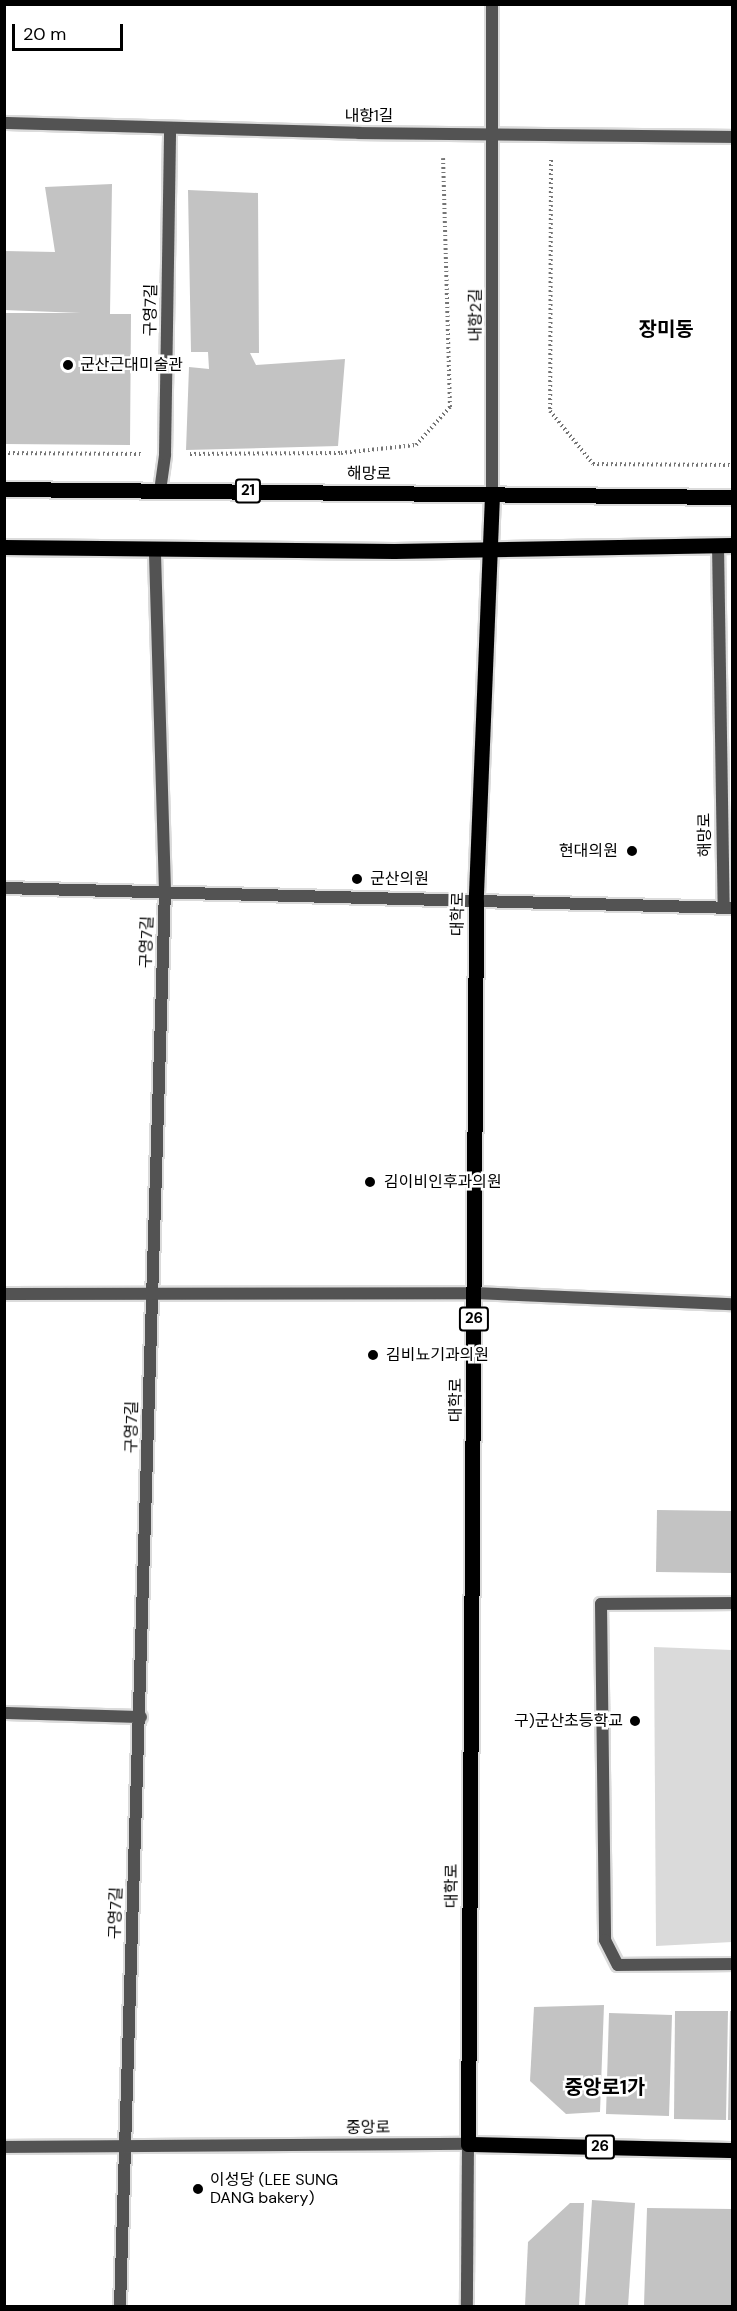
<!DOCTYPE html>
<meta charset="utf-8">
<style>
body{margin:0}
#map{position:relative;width:737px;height:2311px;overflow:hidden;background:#fff;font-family:"DM Sans","Noto Sans KR",sans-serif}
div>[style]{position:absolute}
.green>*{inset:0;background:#dadada}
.building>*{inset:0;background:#c3c3c3}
.path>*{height:4px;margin-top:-2px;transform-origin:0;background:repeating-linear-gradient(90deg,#757575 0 1.5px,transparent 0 4.5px)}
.roads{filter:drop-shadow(2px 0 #dbdbdb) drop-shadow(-2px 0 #dbdbdb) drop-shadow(0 2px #dbdbdb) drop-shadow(0 -2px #dbdbdb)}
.service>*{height:12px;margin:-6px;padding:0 6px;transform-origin:6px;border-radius:6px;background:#535353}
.pedestrian>*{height:12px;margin:-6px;padding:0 6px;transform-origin:6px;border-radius:6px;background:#535353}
.minor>*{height:12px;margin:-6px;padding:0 6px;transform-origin:6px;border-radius:6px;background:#535353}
.tertiary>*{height:12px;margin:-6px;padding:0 6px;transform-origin:6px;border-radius:6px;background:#535353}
.primary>*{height:15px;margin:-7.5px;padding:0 7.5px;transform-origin:7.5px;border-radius:7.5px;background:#000}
.dots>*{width:16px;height:16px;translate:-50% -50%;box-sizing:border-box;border:3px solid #fff;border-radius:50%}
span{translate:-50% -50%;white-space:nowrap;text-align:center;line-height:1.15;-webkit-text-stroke:5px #fff;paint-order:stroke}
.shield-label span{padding:2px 4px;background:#fff;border:2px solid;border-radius:4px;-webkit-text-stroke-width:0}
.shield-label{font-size:15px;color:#000;font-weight:700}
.street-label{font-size:16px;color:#000}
.poi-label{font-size:16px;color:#000}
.left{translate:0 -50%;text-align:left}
.right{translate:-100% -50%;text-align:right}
.quarter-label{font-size:20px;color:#000;font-weight:700}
.frame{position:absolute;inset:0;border:6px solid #000;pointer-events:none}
.scale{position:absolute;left:12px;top:24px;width:111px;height:27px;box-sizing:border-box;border:3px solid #000;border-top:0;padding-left:8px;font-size:18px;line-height:21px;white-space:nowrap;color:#000;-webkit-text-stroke:4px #fff;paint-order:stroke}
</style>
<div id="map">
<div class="green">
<div style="clip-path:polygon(654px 1647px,732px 1650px,732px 1942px,656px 1946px)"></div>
</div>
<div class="building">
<div style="clip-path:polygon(112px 184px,110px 314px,131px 314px,130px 445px,4px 444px,6px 313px,81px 313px,4px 310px,4px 251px,55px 252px,45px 187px)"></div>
<div style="clip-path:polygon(188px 190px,258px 193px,259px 353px,250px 353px,256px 365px,345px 359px,338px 446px,186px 450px,189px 367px,209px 369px,208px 352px,191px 352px)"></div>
<div style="clip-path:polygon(657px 1510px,732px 1511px,732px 1573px,656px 1572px)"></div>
<div style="clip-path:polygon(604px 2005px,600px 2112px,566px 2114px,530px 2081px,534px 2007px)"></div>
<div style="clip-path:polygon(675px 2011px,728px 2011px,726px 2120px,674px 2119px)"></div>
<div style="clip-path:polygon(730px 2011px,732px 2011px,732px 2120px,728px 2120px)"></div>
<div style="clip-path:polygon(609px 2013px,672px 2015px,669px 2116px,606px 2114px)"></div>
<div style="clip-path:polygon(592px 2200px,635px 2203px,628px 2306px,585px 2305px)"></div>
<div style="clip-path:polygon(570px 2203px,584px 2203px,579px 2306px,525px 2306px,528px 2242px)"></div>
<div style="clip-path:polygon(647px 2208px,732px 2209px,732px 2306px,644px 2306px)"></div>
</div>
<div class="path">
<div style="left:551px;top:160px;width:251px;rotate:90.2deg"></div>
<div style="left:550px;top:411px;width:68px;rotate:50.9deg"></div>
<div style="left:593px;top:464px;width:139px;rotate:0.4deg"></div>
<div style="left:4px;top:453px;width:137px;rotate:0.4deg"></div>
<div style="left:190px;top:454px;width:151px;rotate:-0.4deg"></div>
<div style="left:341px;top:453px;width:75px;rotate:-6.1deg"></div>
<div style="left:416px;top:445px;width:51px;rotate:-48.2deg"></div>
<div style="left:450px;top:407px;width:249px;rotate:-91.6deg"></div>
</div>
<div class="roads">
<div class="service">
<div style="left:718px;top:545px;width:363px;rotate:89.1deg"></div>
<div style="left:732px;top:1603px;width:131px;rotate:179.6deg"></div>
<div style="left:601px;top:1604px;width:336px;rotate:89.3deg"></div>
<div style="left:605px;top:1940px;width:28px;rotate:63deg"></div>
<div style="left:618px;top:1965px;width:114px;rotate:-0.5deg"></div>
<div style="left:120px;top:2306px;width:1416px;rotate:-88.18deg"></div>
<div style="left:165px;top:891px;width:342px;rotate:-91.7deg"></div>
</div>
<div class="pedestrian">
<div style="left:4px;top:123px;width:355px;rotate:1.6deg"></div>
<div style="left:160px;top:491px;width:37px;rotate:-82deg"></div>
<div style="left:165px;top:454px;width:325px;rotate:-89.1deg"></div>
</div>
<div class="minor">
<div style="left:492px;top:4px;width:491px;rotate:90deg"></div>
<div style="left:359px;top:133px;width:373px;rotate:0.6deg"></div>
<div style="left:4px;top:888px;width:728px;rotate:1.57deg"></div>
<div style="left:4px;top:1294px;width:471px;rotate:-0.1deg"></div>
<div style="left:475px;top:1293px;width:257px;rotate:2.5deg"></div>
<div style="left:4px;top:1713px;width:137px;rotate:1.7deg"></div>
</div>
<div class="tertiary">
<div style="left:4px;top:2147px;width:464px;rotate:-0.4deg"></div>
<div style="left:468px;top:2144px;width:162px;rotate:90.4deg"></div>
</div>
<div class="primary">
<div style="left:4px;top:489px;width:728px;rotate:0.63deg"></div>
<div style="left:492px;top:495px;width:407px;rotate:92.3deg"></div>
<div style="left:476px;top:902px;width:1242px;rotate:90.37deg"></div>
<div style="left:468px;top:2144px;width:264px;rotate:1.3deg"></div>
<div style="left:4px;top:547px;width:390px;rotate:0.6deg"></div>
<div style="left:394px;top:551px;width:338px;rotate:-1deg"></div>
</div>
</div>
<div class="dots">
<div style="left:68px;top:365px;background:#000"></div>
<div style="left:632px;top:851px;background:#000"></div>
<div style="left:357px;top:879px;background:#000"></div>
<div style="left:370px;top:1182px;background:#000"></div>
<div style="left:373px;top:1355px;background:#000"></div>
<div style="left:635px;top:1721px;background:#000"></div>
<div style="left:198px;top:2189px;background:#000"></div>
</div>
<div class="shield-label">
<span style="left:248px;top:491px">21</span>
<span style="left:474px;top:1319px">26</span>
<span style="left:600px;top:2147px">26</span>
</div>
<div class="street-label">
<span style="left:369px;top:116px">내항1길</span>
<span style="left:151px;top:310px;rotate:-89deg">구영7길</span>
<span style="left:476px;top:315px;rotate:-90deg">내항2길</span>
<span style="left:369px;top:474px;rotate:1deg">해망로</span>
<span style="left:705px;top:835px;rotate:-91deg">해망로</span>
<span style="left:458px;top:914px;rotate:-89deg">대학로</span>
<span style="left:147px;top:942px;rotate:-88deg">구영7길</span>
<span style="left:456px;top:1400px;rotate:-90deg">대학로</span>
<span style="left:132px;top:1427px;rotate:-89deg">구영7길</span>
<span style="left:452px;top:1886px;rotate:-90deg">대학로</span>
<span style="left:116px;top:1913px;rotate:-88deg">구영7길</span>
<span style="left:368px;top:2128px;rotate:-1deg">중앙로</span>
</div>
<div class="poi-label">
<span class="left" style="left:80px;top:365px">군산근대미술관</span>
<span class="right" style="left:618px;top:851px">현대의원</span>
<span class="left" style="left:370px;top:879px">군산의원</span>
<span class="left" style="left:384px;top:1182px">김이비인후과의원</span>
<span class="left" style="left:386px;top:1355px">김비뇨기과의원</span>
<span class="right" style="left:623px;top:1721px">구)군산초등학교</span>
<span class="left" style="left:210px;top:2189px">이성당 (LEE SUNG<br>DANG bakery)</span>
</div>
<div class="quarter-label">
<span style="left:666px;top:329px">장미동</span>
<span style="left:605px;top:2087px">중앙로1가</span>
</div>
<div class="frame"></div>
<div class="scale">20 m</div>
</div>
